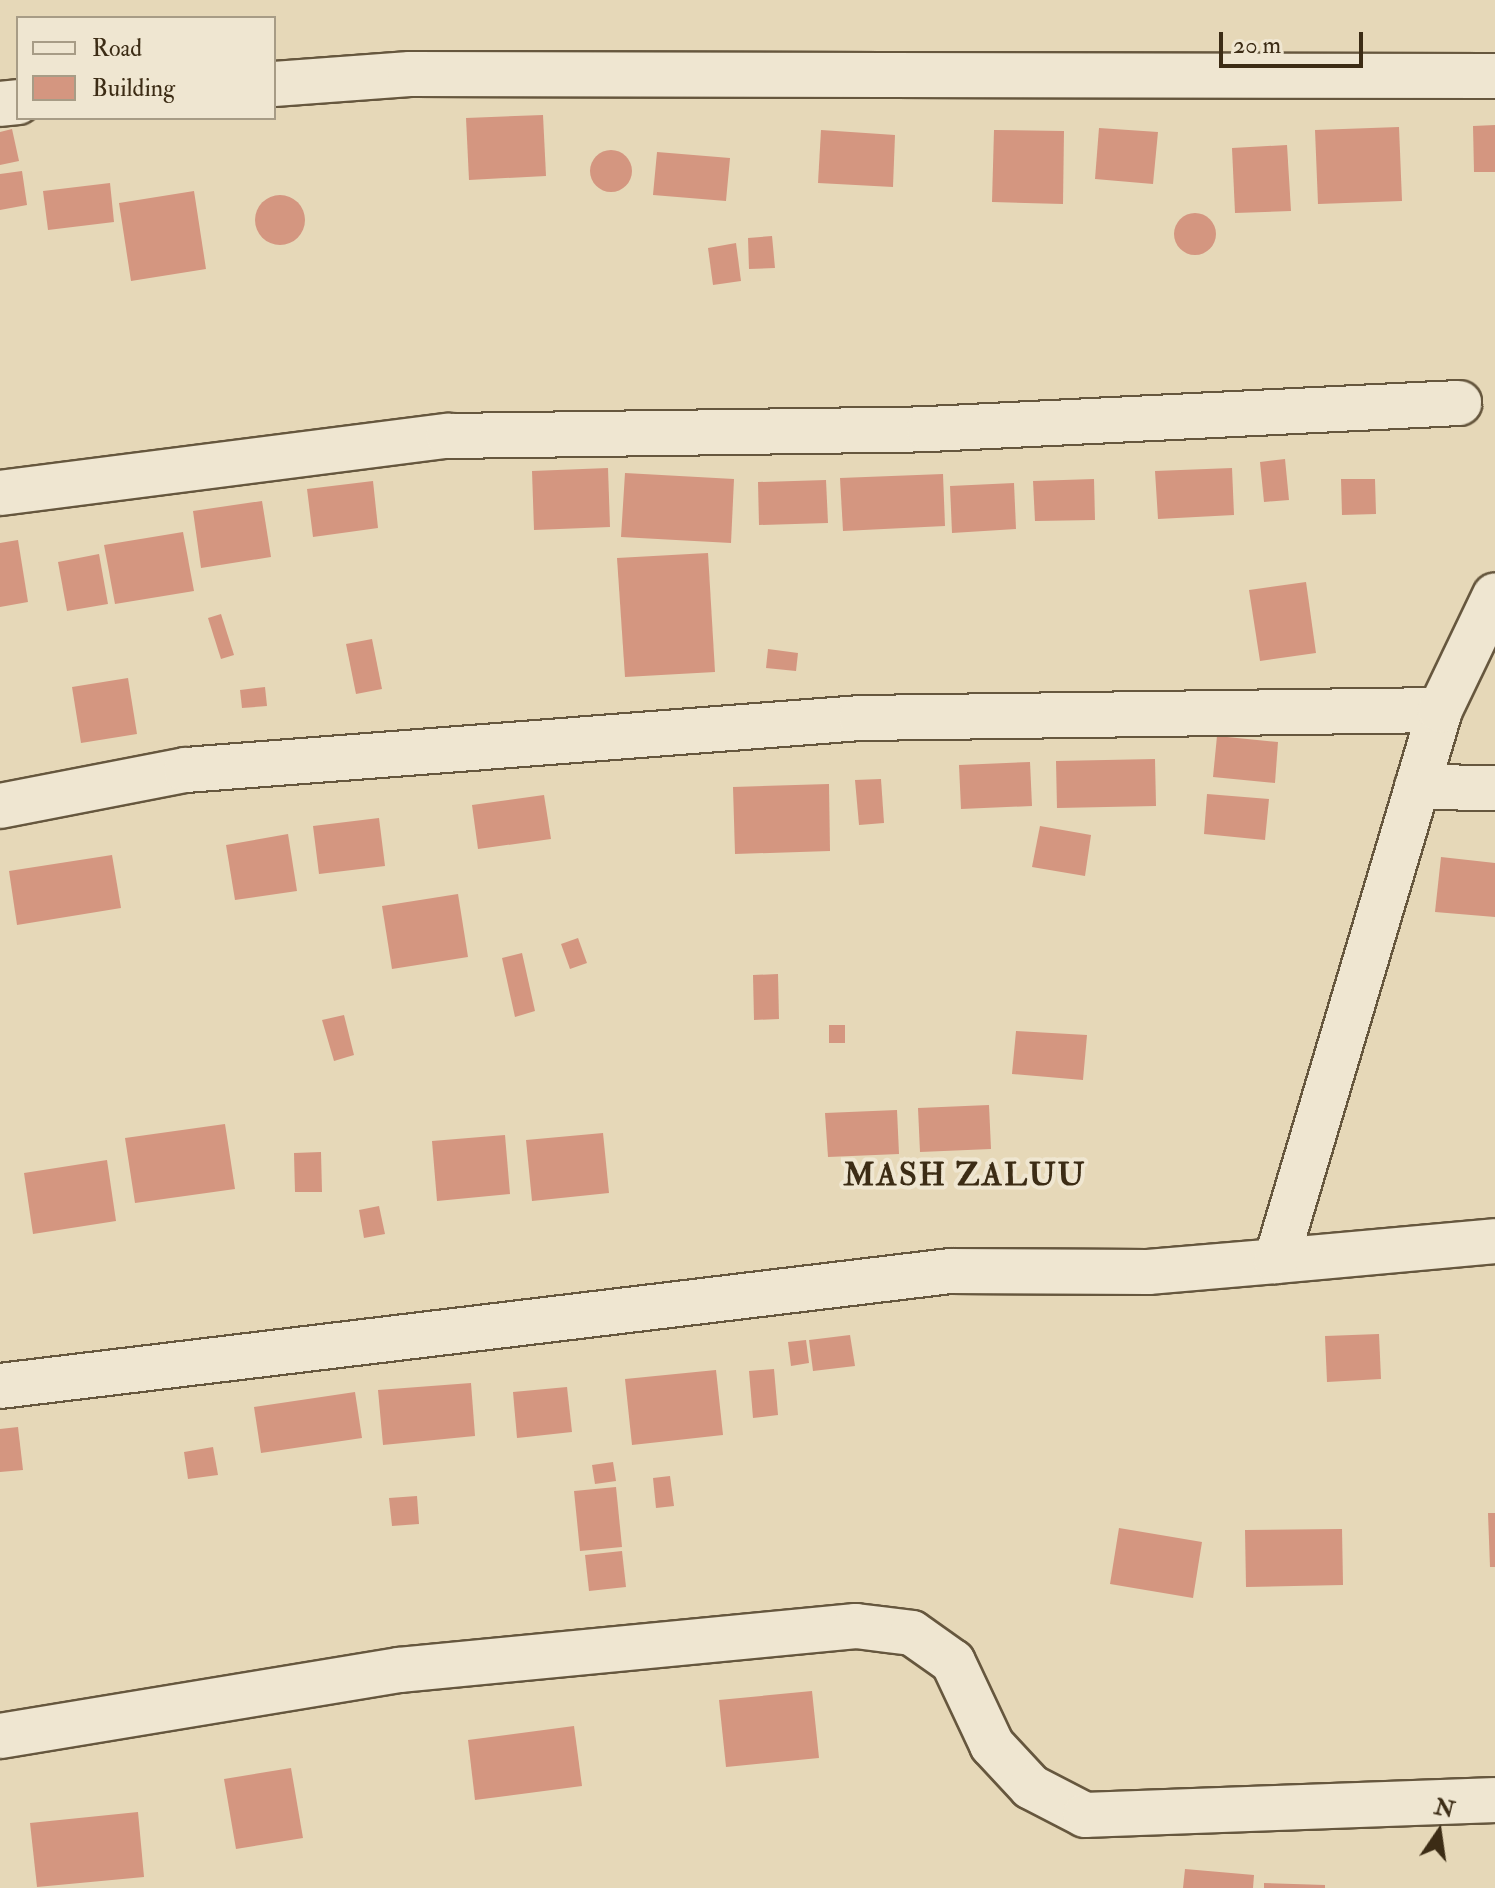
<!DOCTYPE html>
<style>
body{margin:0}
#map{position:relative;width:1495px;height:1888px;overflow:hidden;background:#e6d8b8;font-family:"IM FELL Double Pica",serif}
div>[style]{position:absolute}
.building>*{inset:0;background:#d49680}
.round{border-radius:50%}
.roads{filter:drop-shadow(2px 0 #66573e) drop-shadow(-2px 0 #66573e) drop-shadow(0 2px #66573e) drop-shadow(0 -2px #66573e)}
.minor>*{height:44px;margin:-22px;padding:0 22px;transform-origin:22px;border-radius:22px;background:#efe6d1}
span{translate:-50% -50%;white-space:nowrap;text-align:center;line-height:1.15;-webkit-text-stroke:8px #efe6d1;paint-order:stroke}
.district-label{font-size:32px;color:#3c2c15;font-weight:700;letter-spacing:2px}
.legend{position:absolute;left:16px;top:16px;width:260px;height:104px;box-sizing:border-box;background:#efe6d1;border:2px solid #a79c86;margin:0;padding:10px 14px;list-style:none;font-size:24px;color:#3c2c15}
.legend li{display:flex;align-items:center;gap:16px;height:40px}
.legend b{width:40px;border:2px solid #a79c86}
.north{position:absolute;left:1399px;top:1792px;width:80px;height:80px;-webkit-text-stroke:6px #efe6d1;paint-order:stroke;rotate:13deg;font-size:22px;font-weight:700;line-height:32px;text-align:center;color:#3c2c15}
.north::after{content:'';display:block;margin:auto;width:28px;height:36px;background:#3c2c15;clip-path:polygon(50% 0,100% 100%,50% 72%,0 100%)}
.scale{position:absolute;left:1219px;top:32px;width:144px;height:36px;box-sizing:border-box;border:4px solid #3c2c15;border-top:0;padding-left:10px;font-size:24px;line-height:28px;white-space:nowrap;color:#3c2c15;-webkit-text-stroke:6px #efe6d1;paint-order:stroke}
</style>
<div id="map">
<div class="building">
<div style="clip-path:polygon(543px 115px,546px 176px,469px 180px,466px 118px)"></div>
<div style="clip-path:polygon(1495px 125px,1495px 172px,1474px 172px,1473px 126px)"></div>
<div style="clip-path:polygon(1399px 127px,1402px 201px,1318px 204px,1315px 130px)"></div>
<div style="clip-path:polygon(1099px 128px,1158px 132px,1153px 184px,1095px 179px)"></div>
<div style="clip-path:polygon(12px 129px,19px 161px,0 165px,0 132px)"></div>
<div style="clip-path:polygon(821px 130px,895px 135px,893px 187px,818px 183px)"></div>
<div style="clip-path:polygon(994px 130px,1064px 131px,1063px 204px,992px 202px)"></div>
<div style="clip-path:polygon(1287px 145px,1291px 211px,1235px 213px,1232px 148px)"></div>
<div class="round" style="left:590px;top:150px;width:42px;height:42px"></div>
<div style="clip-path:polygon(657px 152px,730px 158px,726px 201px,653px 195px)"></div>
<div style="clip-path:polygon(22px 171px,27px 205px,0 210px,0 174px)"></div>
<div style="clip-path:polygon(110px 183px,114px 222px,48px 230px,43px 191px)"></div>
<div style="clip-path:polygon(194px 191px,206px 269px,131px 281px,119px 203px)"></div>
<div class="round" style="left:255px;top:195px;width:50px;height:50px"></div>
<div class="round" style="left:1174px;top:213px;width:42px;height:42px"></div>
<div style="clip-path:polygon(772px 236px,775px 268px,749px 269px,748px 238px)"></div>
<div style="clip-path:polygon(736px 243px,741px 281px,713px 285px,708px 248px)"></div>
<div style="clip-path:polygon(1285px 459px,1289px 500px,1264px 502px,1260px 462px)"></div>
<div style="clip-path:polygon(608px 468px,610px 527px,534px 530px,532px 471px)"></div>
<div style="clip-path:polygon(1232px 468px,1234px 515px,1158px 519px,1155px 471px)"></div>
<div style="clip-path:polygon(625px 473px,734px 479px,731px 543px,621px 537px)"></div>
<div style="clip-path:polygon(943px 474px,945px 526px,843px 531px,840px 478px)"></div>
<div style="clip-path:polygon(1094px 479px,1095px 520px,1035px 521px,1033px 481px)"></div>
<div style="clip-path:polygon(1341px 479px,1375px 479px,1376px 514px,1342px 515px)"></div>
<div style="clip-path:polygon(826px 480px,828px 523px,759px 525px,758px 482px)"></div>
<div style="clip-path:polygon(373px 481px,378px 528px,313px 537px,307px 489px)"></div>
<div style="clip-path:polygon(1014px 483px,1016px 529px,952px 533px,950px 486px)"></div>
<div style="clip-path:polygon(262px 501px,271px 557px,201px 568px,193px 511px)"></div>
<div style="clip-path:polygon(183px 532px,194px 591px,115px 604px,104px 545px)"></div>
<div style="clip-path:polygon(18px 540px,28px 602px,0 607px,0 543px)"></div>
<div style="clip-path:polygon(708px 553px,715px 672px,625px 677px,617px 558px)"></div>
<div style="clip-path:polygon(99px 554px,108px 604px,67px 611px,58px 562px)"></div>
<div style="clip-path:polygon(1306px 582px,1316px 653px,1260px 661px,1249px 590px)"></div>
<div style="clip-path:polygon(221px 614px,234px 655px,221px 659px,208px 618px)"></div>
<div style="clip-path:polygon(372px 639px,382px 689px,356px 694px,346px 644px)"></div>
<div style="clip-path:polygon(768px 649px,798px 653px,796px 671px,766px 668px)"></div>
<div style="clip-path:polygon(128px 678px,137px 734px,81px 743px,72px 687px)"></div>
<div style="clip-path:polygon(265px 687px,267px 706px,242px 708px,240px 690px)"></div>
<div style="clip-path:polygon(1217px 736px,1278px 742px,1275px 783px,1213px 777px)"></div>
<div style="clip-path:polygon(1155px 759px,1156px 806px,1057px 808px,1056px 761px)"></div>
<div style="clip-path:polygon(1030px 762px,1032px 806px,961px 809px,959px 765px)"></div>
<div style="clip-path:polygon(881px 779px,884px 823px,859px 825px,855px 780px)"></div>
<div style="clip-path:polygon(829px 784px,830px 851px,735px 854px,733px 787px)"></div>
<div style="clip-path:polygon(1207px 794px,1269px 799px,1265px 840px,1204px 834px)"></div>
<div style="clip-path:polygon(544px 795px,551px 839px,478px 849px,472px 805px)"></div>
<div style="clip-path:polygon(379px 818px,385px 866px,319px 874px,313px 826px)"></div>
<div style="clip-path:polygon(1040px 826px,1091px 835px,1085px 876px,1032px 867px)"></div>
<div style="clip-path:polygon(288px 834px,297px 891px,235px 900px,226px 845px)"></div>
<div style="clip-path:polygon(112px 855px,121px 908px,17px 925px,9px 871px)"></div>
<div style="clip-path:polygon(1441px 857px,1495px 863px,1495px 917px,1435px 912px)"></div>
<div style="clip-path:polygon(458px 894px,468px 957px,392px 969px,382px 906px)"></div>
<div style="clip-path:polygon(578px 938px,587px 963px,570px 969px,561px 944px)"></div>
<div style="clip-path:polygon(522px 953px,535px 1011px,515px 1017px,502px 958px)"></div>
<div style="clip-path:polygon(778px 974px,779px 1019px,754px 1020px,753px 975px)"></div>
<div style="clip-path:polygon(344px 1015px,354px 1055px,334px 1061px,322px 1020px)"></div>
<div style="clip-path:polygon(829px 1025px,845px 1025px,845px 1043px,829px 1043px)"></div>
<div style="clip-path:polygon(1016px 1031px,1087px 1035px,1083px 1080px,1012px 1074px)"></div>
<div style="clip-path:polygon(989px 1105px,991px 1149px,920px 1152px,918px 1108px)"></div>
<div style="clip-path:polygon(897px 1110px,899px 1154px,828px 1157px,825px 1113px)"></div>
<div style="clip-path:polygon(225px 1124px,235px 1189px,135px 1203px,125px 1138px)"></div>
<div style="clip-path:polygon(603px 1133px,609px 1193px,532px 1201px,526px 1140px)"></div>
<div style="clip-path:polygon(505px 1135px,510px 1194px,437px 1201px,432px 1141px)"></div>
<div style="clip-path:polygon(321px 1152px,322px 1192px,295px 1192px,294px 1153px)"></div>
<div style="clip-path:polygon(107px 1160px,116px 1221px,33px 1234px,24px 1173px)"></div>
<div style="clip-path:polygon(379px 1206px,385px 1234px,364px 1238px,359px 1210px)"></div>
<div style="clip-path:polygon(1379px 1334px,1381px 1379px,1327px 1382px,1325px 1336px)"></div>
<div style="clip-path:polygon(850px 1335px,855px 1366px,813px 1371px,809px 1340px)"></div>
<div style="clip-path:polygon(806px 1340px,809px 1363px,791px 1366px,788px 1342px)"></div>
<div style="clip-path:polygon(774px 1369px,778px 1415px,753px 1418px,749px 1371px)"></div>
<div style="clip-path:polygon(716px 1370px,723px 1435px,632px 1445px,625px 1379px)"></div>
<div style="clip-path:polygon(471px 1383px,475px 1436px,383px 1445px,378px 1390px)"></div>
<div style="clip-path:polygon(567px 1387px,572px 1432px,517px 1438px,513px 1392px)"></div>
<div style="clip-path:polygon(355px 1392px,362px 1438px,261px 1453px,254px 1407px)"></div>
<div style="clip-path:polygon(18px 1427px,23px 1470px,0 1472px,0 1429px)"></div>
<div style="clip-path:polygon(213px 1447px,218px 1475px,188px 1479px,184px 1452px)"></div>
<div style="clip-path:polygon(613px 1462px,616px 1481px,595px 1484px,592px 1465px)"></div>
<div style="clip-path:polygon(670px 1476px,674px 1506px,656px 1508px,653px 1478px)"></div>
<div style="clip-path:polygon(616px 1487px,622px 1547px,580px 1551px,574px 1491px)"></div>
<div style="clip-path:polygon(417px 1496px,419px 1524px,392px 1526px,389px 1498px)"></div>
<div style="clip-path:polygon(1488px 1513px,1495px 1513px,1495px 1567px,1490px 1567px)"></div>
<div style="clip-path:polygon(1119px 1528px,1202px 1542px,1193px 1598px,1110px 1584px)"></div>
<div style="clip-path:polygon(1342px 1529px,1343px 1585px,1246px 1587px,1245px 1530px)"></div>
<div style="clip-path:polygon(622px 1551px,626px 1587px,589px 1591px,585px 1555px)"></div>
<div style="clip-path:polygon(812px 1691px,819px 1758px,726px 1767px,719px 1700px)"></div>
<div style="clip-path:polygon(574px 1726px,582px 1786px,475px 1800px,468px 1740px)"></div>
<div style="clip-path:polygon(291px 1768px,303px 1838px,236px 1849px,224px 1779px)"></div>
<div style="clip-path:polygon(138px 1812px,144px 1877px,37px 1887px,30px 1823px)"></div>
<div style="clip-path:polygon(1185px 1869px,1254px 1875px,1253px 1888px,1183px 1888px)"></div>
<div style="clip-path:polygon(1264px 1883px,1325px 1885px,1325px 1888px,1264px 1888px)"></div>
</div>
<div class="roads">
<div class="minor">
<div style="left:274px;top:84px;width:136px;rotate:-4.2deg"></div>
<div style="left:410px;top:74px;width:1085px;rotate:0.11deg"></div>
<div style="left:0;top:104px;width:18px;rotate:-6deg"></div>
<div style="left:0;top:493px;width:452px;rotate:-7.3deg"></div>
<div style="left:448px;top:436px;width:481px;rotate:-0.8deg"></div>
<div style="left:929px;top:429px;width:531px;rotate:-2.81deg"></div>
<div style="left:1417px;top:787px;width:78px;rotate:0.7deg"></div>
<div style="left:0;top:806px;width:189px;rotate:-11deg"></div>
<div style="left:186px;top:770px;width:677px;rotate:-4.41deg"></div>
<div style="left:861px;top:718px;width:579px;rotate:-0.79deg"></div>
<div style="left:1276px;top:1261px;width:220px;rotate:-5.2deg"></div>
<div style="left:0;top:1386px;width:957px;rotate:-6.9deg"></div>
<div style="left:950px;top:1271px;width:198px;rotate:0.3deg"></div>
<div style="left:1148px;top:1272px;width:128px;rotate:-4.9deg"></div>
<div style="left:1276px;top:1261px;width:575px;rotate:-73.42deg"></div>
<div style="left:1440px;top:710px;width:127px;rotate:-64.4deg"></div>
<div style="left:0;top:1736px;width:404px;rotate:-9.4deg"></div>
<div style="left:399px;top:1670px;width:459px;rotate:-5.5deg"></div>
<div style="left:856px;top:1626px;width:56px;rotate:7.1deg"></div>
<div style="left:912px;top:1633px;width:50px;rotate:35.3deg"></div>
<div style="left:953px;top:1662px;width:92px;rotate:64.8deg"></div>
<div style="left:992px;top:1745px;width:57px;rotate:47.1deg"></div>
<div style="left:1031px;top:1787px;width:61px;rotate:27.4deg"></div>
<div style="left:1085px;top:1815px;width:410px;rotate:-2.1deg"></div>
</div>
</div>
<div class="district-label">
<span style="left:965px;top:1175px">MASH ZALUU</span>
</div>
<ul class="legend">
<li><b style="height:10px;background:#efe6d1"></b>Road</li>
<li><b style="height:22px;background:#d49680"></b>Building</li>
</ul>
<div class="north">N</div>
<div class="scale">20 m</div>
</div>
